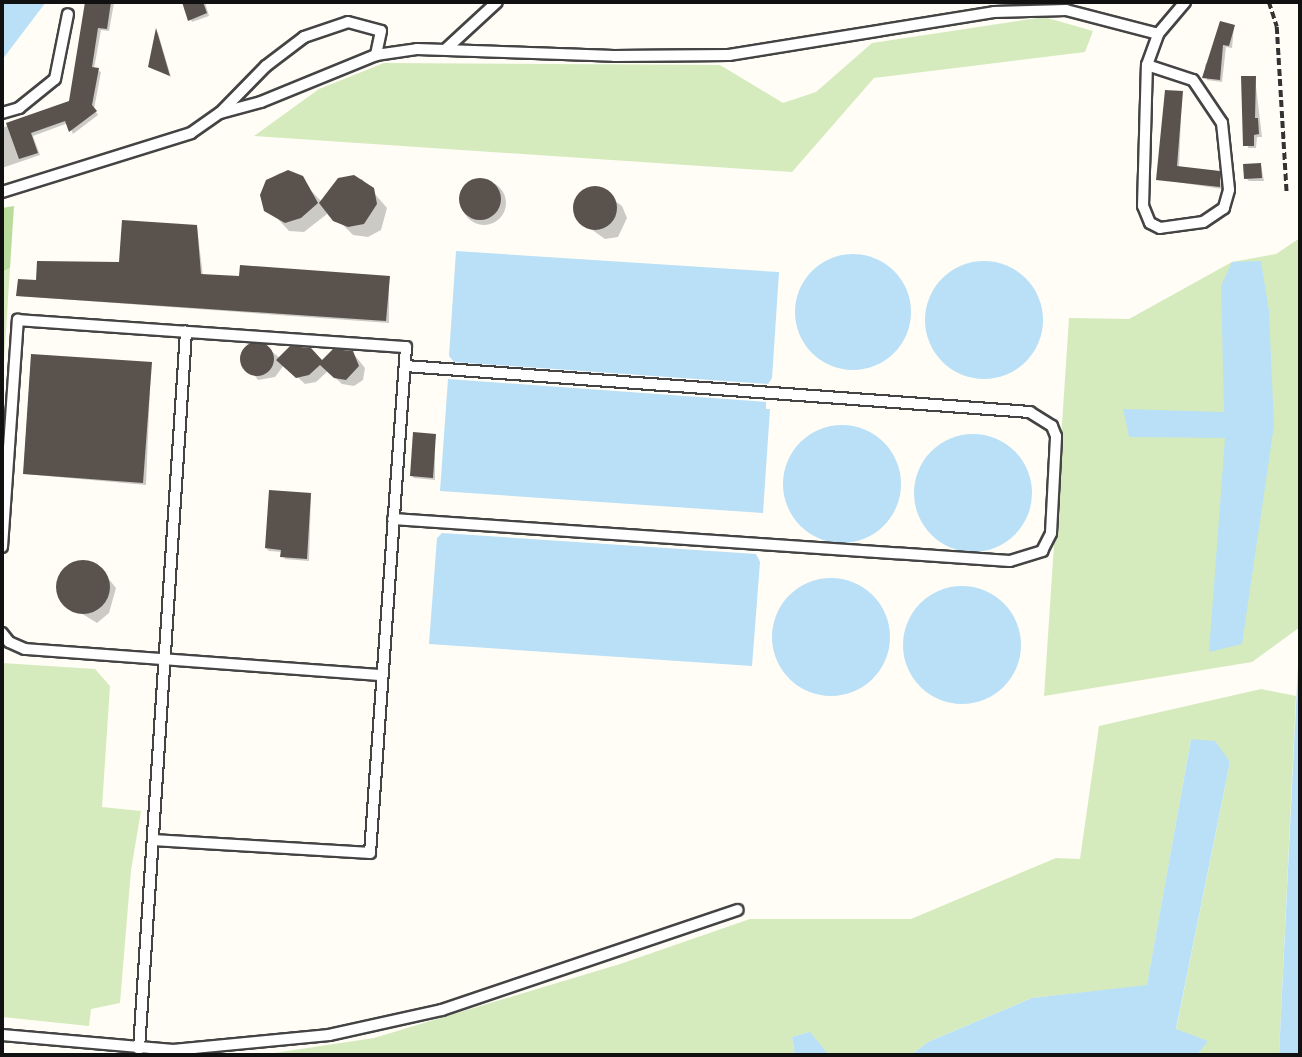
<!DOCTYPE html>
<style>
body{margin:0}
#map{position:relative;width:1302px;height:1057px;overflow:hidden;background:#fffdf5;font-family:Merriweather,serif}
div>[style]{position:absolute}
.green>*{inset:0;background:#d5ebbd}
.forest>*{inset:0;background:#b9dc9c}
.water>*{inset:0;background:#b9e0f7}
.round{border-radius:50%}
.shadow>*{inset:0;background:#0003}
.building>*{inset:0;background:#5a524d}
.path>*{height:3.5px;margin-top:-1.75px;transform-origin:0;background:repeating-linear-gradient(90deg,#333 0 7px,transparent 0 10.5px)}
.roads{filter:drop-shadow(2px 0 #444) drop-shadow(-2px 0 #444) drop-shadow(0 2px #444) drop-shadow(0 -2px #444)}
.lane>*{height:10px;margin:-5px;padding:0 5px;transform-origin:5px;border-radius:5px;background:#fff}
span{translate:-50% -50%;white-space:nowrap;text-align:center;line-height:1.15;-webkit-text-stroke:7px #fff;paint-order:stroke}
.frame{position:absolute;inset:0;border:4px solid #111;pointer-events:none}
</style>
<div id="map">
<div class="green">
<div style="clip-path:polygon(1044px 17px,1093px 31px,1085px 52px,874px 78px,792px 172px,254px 136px,319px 89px,384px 63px,720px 65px,783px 103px,816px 92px,872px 43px)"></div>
<div style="clip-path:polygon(1300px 238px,1300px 627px,1252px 662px,1044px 696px,1069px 318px,1129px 319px,1232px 262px,1276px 254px)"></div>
<div style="clip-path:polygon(10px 268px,2px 392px,2px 272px)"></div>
<div style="clip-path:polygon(2px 663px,95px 669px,110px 686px,102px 807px,141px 811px,131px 870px,120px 1003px,91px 1009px,89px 1026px,2px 1017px)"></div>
<div style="clip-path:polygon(1261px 689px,1296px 696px,1279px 1055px,1197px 1055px,1207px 1041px,1176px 1030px,1230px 762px,1191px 739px,1147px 986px,1032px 998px,928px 1042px,911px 1055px,829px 1055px,809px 1032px,792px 1037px,795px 1055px,261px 1055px,374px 1038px,620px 964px,750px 919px,911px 919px,1056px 858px,1080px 859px,1099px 726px)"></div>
</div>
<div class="forest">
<div style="clip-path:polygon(14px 206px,10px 268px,2px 272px,2px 208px)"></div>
</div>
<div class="water">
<div style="clip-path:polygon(2px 2px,46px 2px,2px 60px)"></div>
<div style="clip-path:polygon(456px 251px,779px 272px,772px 378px,768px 384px,454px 362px,449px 356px)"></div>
<div class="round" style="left:795px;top:254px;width:116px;height:116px"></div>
<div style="clip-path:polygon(1261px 261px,1269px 311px,1274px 426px,1242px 644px,1209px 652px,1225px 438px,1129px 437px,1123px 409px,1224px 412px,1221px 286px,1232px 262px)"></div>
<div class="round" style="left:925px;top:261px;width:118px;height:118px"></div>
<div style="clip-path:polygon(448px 379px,766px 402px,766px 409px,770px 409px,763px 513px,440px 491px)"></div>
<div class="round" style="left:783px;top:425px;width:118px;height:118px"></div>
<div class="round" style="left:914px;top:434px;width:118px;height:118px"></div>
<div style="clip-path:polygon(442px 533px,756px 554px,760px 562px,752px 666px,429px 644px,437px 538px)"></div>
<div class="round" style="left:772px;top:578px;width:118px;height:118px"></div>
<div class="round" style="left:903px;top:586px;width:118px;height:118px"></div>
<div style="clip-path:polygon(1300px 627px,1300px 1055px,1279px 1055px,1294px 745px)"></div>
<div style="clip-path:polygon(1191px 739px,1215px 741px,1230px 762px,1176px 1029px,1208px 1041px,1197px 1055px,911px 1055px,928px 1042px,1032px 998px,1147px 985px)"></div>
<div style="clip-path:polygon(809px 1032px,810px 1032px,829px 1055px,795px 1055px,792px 1037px)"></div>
</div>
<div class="shadow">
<div style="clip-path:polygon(87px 2px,114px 3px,109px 31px,101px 30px,94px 69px,101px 72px,94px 109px,98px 115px,73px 134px,68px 123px,33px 136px,40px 155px,2px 168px,2px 128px,70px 102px)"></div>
<div style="clip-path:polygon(184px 2px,205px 2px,209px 16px,192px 22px)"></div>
<div style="clip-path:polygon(1234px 27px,1232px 48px,1226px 47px,1222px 82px,1207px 80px,1205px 65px)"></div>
<div style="clip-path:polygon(157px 32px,158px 33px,171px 77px,150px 67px)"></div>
<div style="clip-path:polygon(1255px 78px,1262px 137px,1257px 137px,1256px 148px,1248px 148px)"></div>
<div style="clip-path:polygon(1182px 93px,1179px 168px,1219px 173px,1222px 189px,1157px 179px)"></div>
<div style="clip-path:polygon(1261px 165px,1264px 181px,1249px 181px,1246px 178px)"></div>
<div style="clip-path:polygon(280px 173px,295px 174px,322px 202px,339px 180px,362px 179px,387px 208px,381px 230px,368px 237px,353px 235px,324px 206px,327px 214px,304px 232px,289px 231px,263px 203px,267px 181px)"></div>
<div class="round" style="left:462px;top:181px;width:44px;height:44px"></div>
<div style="clip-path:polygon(598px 188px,622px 206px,627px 218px,618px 237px,605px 239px,581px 222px,576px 202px,584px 191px)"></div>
<div style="clip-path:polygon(197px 227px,203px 276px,389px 277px,389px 323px,18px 296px,37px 282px,120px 264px)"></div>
<div style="clip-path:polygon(246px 347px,266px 347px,280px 358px,323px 362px,353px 353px,365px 368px,363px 380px,354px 386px,342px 384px,328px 371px,316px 382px,305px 384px,284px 365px,275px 377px,258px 380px,241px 357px)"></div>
<div style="clip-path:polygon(151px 364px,146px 485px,25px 474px)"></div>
<div style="clip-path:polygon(435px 435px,435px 480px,414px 478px,411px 475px)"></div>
<div style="clip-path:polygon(311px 495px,309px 561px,285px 559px,282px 552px,269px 551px,266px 548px)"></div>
<div style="clip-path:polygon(78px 562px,98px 566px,116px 588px,109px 613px,97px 623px,63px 602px,58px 581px,63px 571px)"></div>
</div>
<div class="building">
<div style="clip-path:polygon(85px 2px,111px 2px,107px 29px,98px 28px,92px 67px,99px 68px,92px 105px,97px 111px,69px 132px,65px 121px,31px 133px,38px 153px,19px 159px,6px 123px,69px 101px)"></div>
<div style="clip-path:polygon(182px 2px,203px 2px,207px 13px,188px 21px)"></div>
<div style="clip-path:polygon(1220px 21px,1235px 25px,1229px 46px,1223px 45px,1220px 80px,1202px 78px)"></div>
<div style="clip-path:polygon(156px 28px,170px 76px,148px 67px)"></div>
<div style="clip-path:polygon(1241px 76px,1256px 76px,1255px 118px,1258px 118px,1259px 134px,1254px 135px,1254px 146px,1243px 146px)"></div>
<div style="clip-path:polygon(1165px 90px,1183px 91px,1177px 166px,1220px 171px,1220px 187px,1156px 180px)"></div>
<div style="clip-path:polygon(1261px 163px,1262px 178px,1244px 179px,1243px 164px)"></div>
<div style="clip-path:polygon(288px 170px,303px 176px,318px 203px,301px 218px,285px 223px,264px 211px,260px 195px,266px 180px)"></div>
<div style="clip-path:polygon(354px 175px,374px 188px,377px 204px,364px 224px,348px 227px,333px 221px,319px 203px,338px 178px)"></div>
<div class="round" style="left:459px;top:178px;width:42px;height:42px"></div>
<div class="round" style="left:573px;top:186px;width:44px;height:44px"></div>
<div style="clip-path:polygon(122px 220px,197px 225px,201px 274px,239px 276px,240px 265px,390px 276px,386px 321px,16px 296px,18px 279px,36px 280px,37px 261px,119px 262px)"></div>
<div class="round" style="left:240px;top:342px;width:34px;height:34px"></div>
<div style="clip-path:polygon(290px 346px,311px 348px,322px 360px,333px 349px,353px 351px,359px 366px,346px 380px,334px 378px,320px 365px,309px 375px,296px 378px,276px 360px)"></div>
<div style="clip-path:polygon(31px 354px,152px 362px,143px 483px,23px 474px)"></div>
<div style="clip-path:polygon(413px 432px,436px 434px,433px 478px,410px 476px)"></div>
<div style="clip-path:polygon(269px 490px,311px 493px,307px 559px,280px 557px,281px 550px,265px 548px)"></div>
<div class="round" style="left:56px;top:560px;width:54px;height:54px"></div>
</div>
<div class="path">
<div style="left:1269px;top:2px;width:26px;rotate:72deg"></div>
<div style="left:1277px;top:27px;width:166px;rotate:86.6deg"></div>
</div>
<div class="roads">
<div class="lane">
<div style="left:446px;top:49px;width:69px;rotate:-42.7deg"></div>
<div style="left:376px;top:55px;width:41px;rotate:-8.3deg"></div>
<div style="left:417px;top:49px;width:197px;rotate:2deg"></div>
<div style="left:614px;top:56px;width:115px;rotate:-0.5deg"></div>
<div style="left:729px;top:55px;width:268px;rotate:-9.2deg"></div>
<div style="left:994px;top:12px;width:72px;rotate:-1.6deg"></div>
<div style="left:1066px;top:10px;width:95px;rotate:14.6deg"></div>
<div style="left:1158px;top:34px;width:42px;rotate:-49.8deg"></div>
<div style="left:1147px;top:65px;width:48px;rotate:18.1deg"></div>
<div style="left:1193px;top:80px;width:52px;rotate:56deg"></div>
<div style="left:1222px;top:123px;width:67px;rotate:84deg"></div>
<div style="left:1229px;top:190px;width:19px;rotate:106deg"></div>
<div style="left:1224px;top:208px;width:25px;rotate:146deg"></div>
<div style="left:1203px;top:222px;width:43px;rotate:172.1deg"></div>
<div style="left:1160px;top:228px;width:11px;rotate:-153deg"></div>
<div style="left:1150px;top:223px;width:18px;rotate:-112deg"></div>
<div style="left:1143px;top:206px;width:141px;rotate:-88.4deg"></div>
<div style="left:1147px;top:65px;width:33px;rotate:-70deg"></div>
<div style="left:2px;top:113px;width:18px;rotate:-16deg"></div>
<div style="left:19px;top:108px;width:46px;rotate:-38.9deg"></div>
<div style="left:55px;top:79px;width:66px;rotate:-78.7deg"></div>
<div style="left:2px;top:192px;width:198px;rotate:-17.3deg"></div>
<div style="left:191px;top:133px;width:35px;rotate:-35deg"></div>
<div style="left:220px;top:113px;width:66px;rotate:-45.6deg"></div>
<div style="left:266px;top:66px;width:48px;rotate:-37.3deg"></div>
<div style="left:304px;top:37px;width:46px;rotate:-18.8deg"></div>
<div style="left:348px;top:22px;width:34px;rotate:15deg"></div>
<div style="left:381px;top:31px;width:25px;rotate:102deg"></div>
<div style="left:376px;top:55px;width:124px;rotate:157.8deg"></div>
<div style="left:261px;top:102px;width:42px;rotate:165deg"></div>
<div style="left:393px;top:519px;width:618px;rotate:3.89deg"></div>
<div style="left:1010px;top:561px;width:34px;rotate:-17deg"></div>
<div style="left:1042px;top:551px;width:20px;rotate:-63deg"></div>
<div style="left:1051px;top:533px;width:97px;rotate:-87deg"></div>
<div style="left:1056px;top:436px;width:11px;rotate:-112deg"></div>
<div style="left:1052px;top:426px;width:26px;rotate:-148deg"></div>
<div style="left:1030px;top:412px;width:627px;rotate:-175.79deg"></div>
<div style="left:2px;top:547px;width:228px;rotate:-86deg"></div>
<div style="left:18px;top:320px;width:389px;rotate:4deg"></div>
<div style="left:406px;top:347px;width:507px;rotate:94.07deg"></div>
<div style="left:370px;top:853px;width:217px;rotate:-176.6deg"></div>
<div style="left:2px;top:633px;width:11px;rotate:52deg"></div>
<div style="left:9px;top:642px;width:17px;rotate:24deg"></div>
<div style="left:25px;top:649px;width:357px;rotate:4.2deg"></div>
<div style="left:2px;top:1035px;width:172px;rotate:5deg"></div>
<div style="left:173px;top:1050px;width:157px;rotate:-5.5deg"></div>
<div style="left:329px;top:1035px;width:116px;rotate:-12.5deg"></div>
<div style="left:442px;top:1010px;width:312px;rotate:-18.7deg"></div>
<div style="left:139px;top:1049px;width:719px;rotate:-86.25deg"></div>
</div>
</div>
<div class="frame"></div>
</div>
